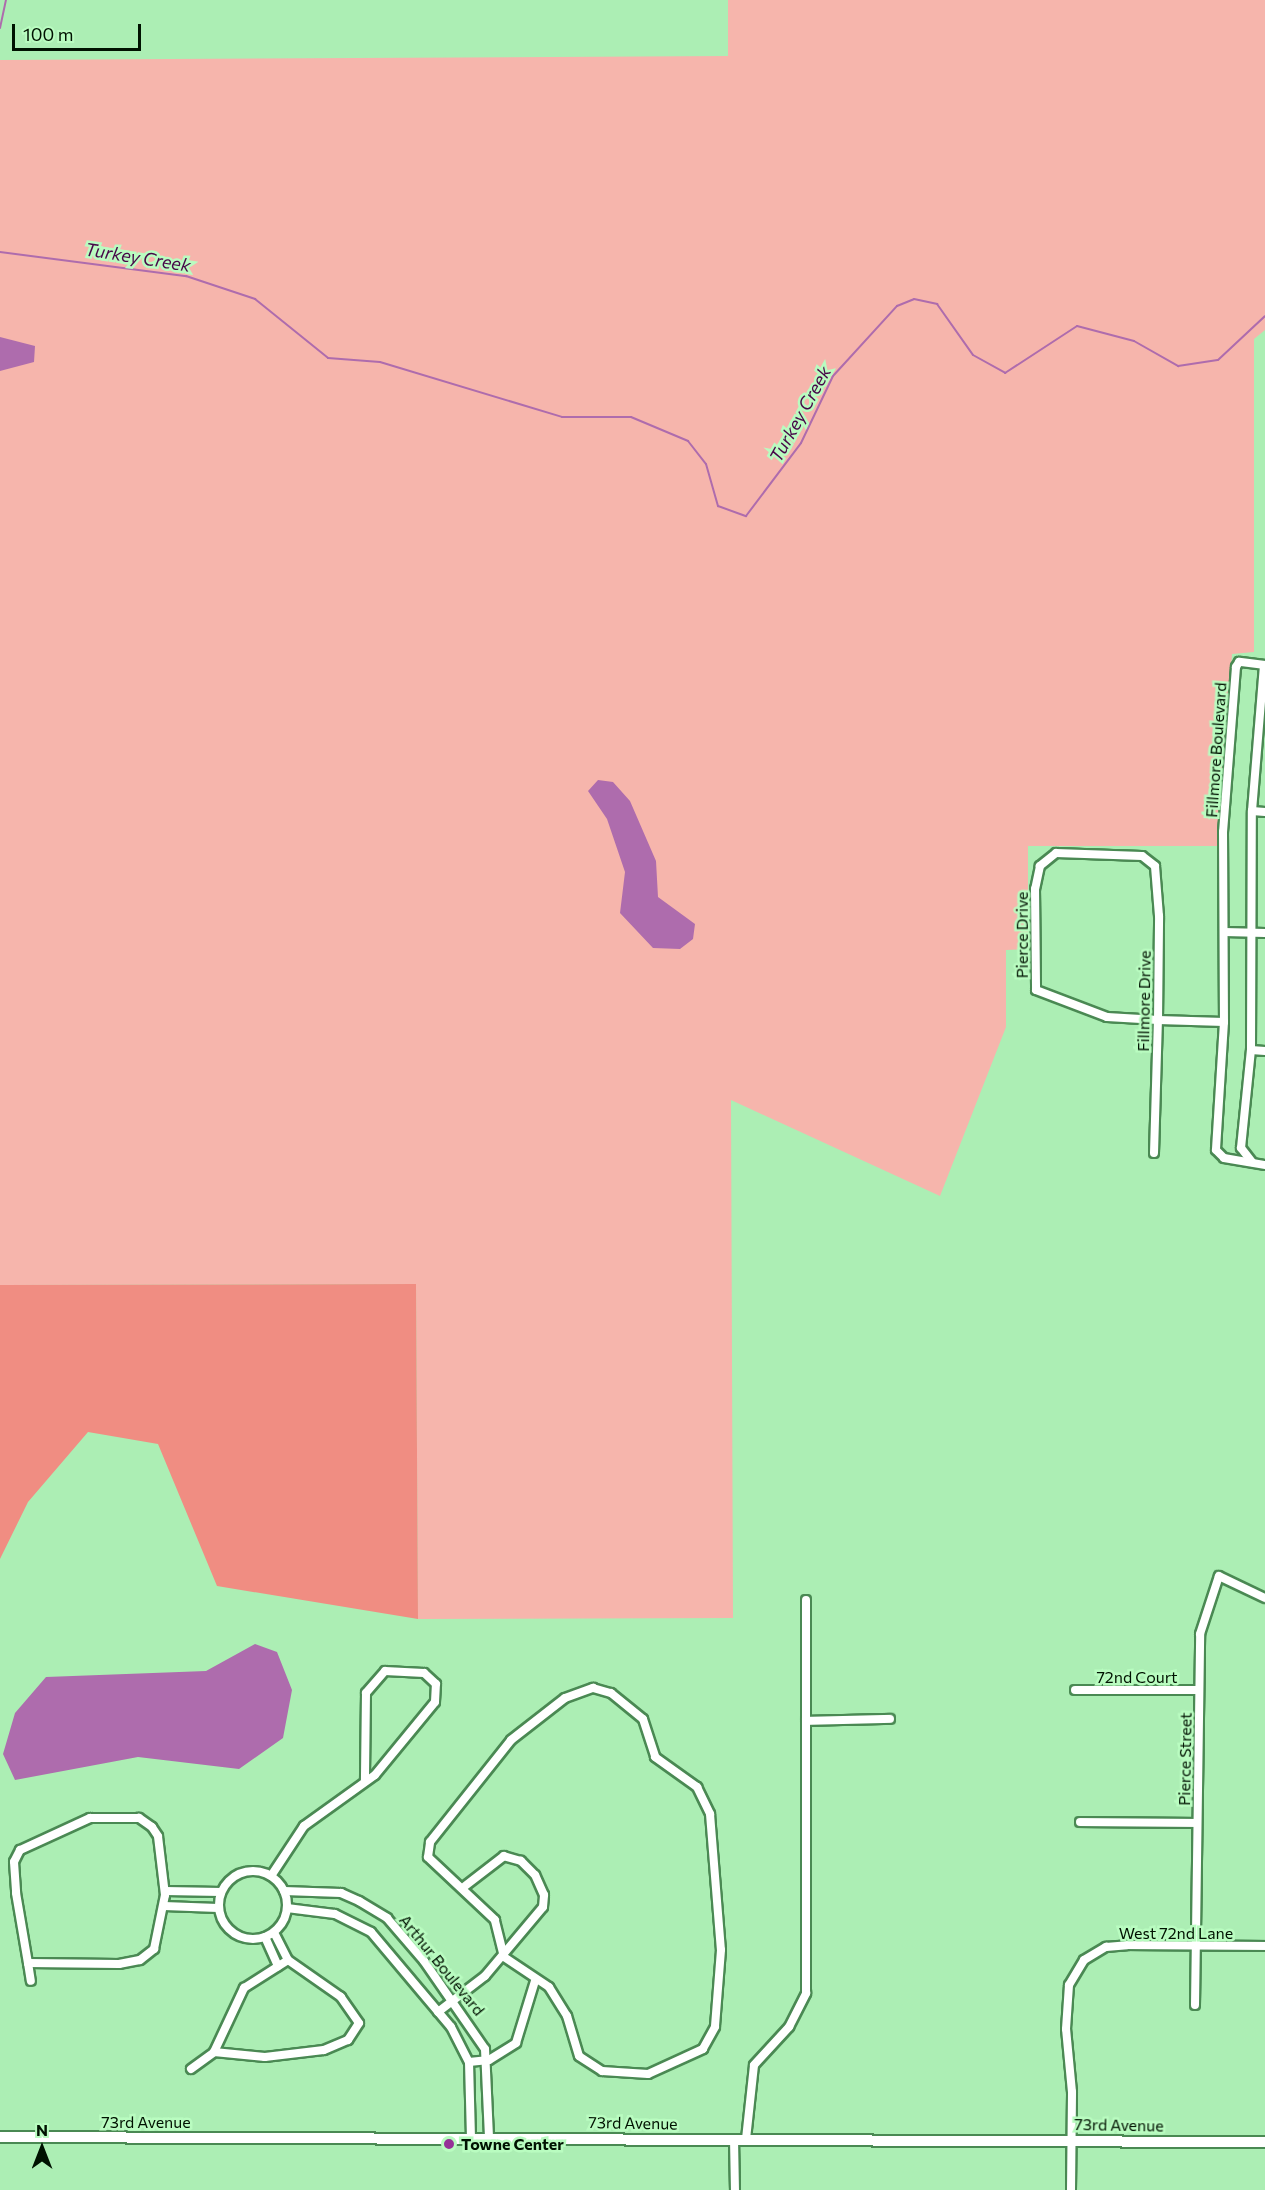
<!DOCTYPE html>
<style>
body{margin:0}
#map{position:relative;width:1265px;height:2190px;overflow:hidden;background:#aceeb4;font-family:Commissioner,sans-serif}
div>[style]{position:absolute}
.green>*{inset:0;background:#f6b5ac}
.forest>*{inset:0;background:#f08d82}
.water>*{inset:0;background:#ae6cad}
.stream>*{height:2px;margin:-1px;padding:0 1px;transform-origin:1px;border-radius:1px;background:#ae6cad}
.roads{filter:drop-shadow(2px 0 #4a8953) drop-shadow(-2px 0 #4a8953) drop-shadow(0 2px #4a8953) drop-shadow(0 -2px #4a8953)}
.minor>*{height:8px;margin:-4px;padding:0 4px;transform-origin:4px;border-radius:4px;background:#fff}
.minor>.ring{margin:-4px;padding:0;box-sizing:content-box;background:none;border:8px solid #fff;border-radius:50%}
.tertiary>*{height:10px;margin:-5px;padding:0 5px;transform-origin:5px;border-radius:5px;background:#fff}
.dots>*{width:16px;height:16px;translate:-50% -50%;box-sizing:border-box;border:3px solid #b9fcc0;border-radius:50%}
span{translate:-50% -50%;white-space:nowrap;text-align:center;line-height:1.15;-webkit-text-stroke:5px #b9fcc0;paint-order:stroke}
.street-label{font-size:16px;color:#001201}
.poi-label{font-size:16px;color:#001201;font-weight:700}
.left{translate:0 -50%;text-align:left}
.water-label{font-size:18px;color:#470748;font-style:italic}
.north{position:absolute;left:12px;top:2118px;width:60px;height:60px;-webkit-text-stroke:4px #b9fcc0;paint-order:stroke;rotate:0deg;font-size:16px;font-weight:700;line-height:24px;text-align:center;color:#001201}
.north::after{content:'';display:block;margin:auto;width:21px;height:27px;background:#001201;clip-path:polygon(50% 0,100% 100%,50% 72%,0 100%)}
.scale{position:absolute;left:12px;top:24px;width:129px;height:27px;box-sizing:border-box;border:3px solid #001201;border-top:0;padding-left:8px;font-size:18px;line-height:21px;white-space:nowrap;color:#001201;-webkit-text-stroke:4px #b9fcc0;paint-order:stroke}
</style>
<div id="map">
<div class="green">
<div style="clip-path:polygon(728px 0,1265px 0,1265px 330px,1254px 339px,1254px 652px,1232px 654px,1219px 846px,1028px 846px,1028px 949px,1006px 950px,1006px 1027px,940px 1196px,731px 1100px,733px 1618px,418px 1619px,416px 1284px,0 1285px,0 60px,728px 56px)"></div>
</div>
<div class="forest">
<div style="clip-path:polygon(416px 1284px,418px 1619px,217px 1586px,158px 1444px,88px 1432px,28px 1502px,0 1559px,0 1285px)"></div>
</div>
<div class="water">
<div style="clip-path:polygon(0 337px,35px 346px,34px 362px,0 371px)"></div>
<div style="clip-path:polygon(598px 780px,613px 782px,630px 801px,656px 861px,658px 897px,695px 924px,693px 939px,680px 949px,653px 948px,620px 913px,625px 872px,607px 819px,588px 791px)"></div>
<div style="clip-path:polygon(255px 1644px,277px 1652px,292px 1690px,283px 1738px,239px 1769px,138px 1757px,15px 1780px,3px 1754px,15px 1713px,46px 1677px,206px 1671px)"></div>
</div>
<div class="stream">
<div style="left:0;top:28px;width:29px;rotate:-78deg"></div>
<div style="left:0;top:252px;width:188px;rotate:7.4deg"></div>
<div style="left:186px;top:276px;width:73px;rotate:18.4deg"></div>
<div style="left:255px;top:299px;width:94px;rotate:38.9deg"></div>
<div style="left:328px;top:358px;width:52px;rotate:4.4deg"></div>
<div style="left:380px;top:362px;width:190px;rotate:16.8deg"></div>
<div style="left:562px;top:417px;width:69px"></div>
<div style="left:631px;top:417px;width:62px;rotate:22.8deg"></div>
<div style="left:688px;top:441px;width:29px;rotate:52deg"></div>
<div style="left:706px;top:464px;width:44px;rotate:74.1deg"></div>
<div style="left:718px;top:506px;width:30px;rotate:20deg"></div>
<div style="left:746px;top:516px;width:91px;rotate:-53deg"></div>
<div style="left:801px;top:443px;width:74px;rotate:-64.5deg"></div>
<div style="left:833px;top:376px;width:95px;rotate:-47.6deg"></div>
<div style="left:897px;top:306px;width:18px;rotate:-22deg"></div>
<div style="left:914px;top:299px;width:24px;rotate:12deg"></div>
<div style="left:937px;top:304px;width:62px;rotate:54.8deg"></div>
<div style="left:973px;top:355px;width:37px;rotate:29deg"></div>
<div style="left:1005px;top:373px;width:86px;rotate:-33.1deg"></div>
<div style="left:1077px;top:326px;width:59px;rotate:14.7deg"></div>
<div style="left:1134px;top:341px;width:51px;rotate:29.6deg"></div>
<div style="left:1178px;top:366px;width:40px;rotate:-8.5deg"></div>
<div style="left:1218px;top:360px;width:64px;rotate:-43.1deg"></div>
</div>
<div class="roads">
<div class="minor">
<div style="left:1265px;top:665px;width:26px;rotate:-173deg"></div>
<div style="left:1239px;top:662px;width:6px;rotate:121deg"></div>
<div style="left:1236px;top:667px;width:166px;rotate:94.5deg"></div>
<div style="left:1223px;top:832px;width:190px;rotate:89.7deg"></div>
<div style="left:1224px;top:1022px;width:128px;rotate:93.6deg"></div>
<div style="left:1216px;top:1150px;width:11px;rotate:45deg"></div>
<div style="left:1224px;top:1158px;width:42px;rotate:9.7deg"></div>
<div style="left:1252px;top:811px;width:13px;rotate:4deg"></div>
<div style="left:1224px;top:932px;width:41px;rotate:1.4deg"></div>
<div style="left:1251px;top:1050px;width:14px;rotate:4deg"></div>
<div style="left:1154px;top:1153px;width:133px;rotate:-88.3deg"></div>
<div style="left:1158px;top:1020px;width:104px;rotate:-89.4deg"></div>
<div style="left:1159px;top:916px;width:50px;rotate:-94.6deg"></div>
<div style="left:1155px;top:866px;width:16px;rotate:-142deg"></div>
<div style="left:1142px;top:856px;width:86px;rotate:-178deg"></div>
<div style="left:1056px;top:853px;width:21px;rotate:141deg"></div>
<div style="left:1040px;top:866px;width:24px;rotate:102deg"></div>
<div style="left:1035px;top:889px;width:101px;rotate:89.4deg"></div>
<div style="left:1036px;top:990px;width:76px;rotate:20.8deg"></div>
<div style="left:1107px;top:1017px;width:51px;rotate:3.4deg"></div>
<div style="left:1158px;top:1020px;width:66px;rotate:1.7deg"></div>
<div style="left:1252px;top:1162px;width:18px;rotate:-128deg"></div>
<div style="left:1241px;top:1148px;width:99px;rotate:-84.2deg"></div>
<div style="left:1251px;top:1050px;width:239px;rotate:-89.8deg"></div>
<div style="left:1252px;top:811px;width:146px;rotate:-85.3deg"></div>
<div style="left:593px;top:1688px;width:19px;rotate:16deg"></div>
<div style="left:611px;top:1693px;width:41px;rotate:39.1deg"></div>
<div style="left:643px;top:1719px;width:40px;rotate:72deg"></div>
<div style="left:655px;top:1757px;width:52px;rotate:35.5deg"></div>
<div style="left:697px;top:1787px;width:30px;rotate:64deg"></div>
<div style="left:710px;top:1814px;width:136px;rotate:85.4deg"></div>
<div style="left:721px;top:1950px;width:77px;rotate:94.5deg"></div>
<div style="left:715px;top:2027px;width:25px;rotate:119deg"></div>
<div style="left:703px;top:2049px;width:60px;rotate:155.6deg"></div>
<div style="left:648px;top:2074px;width:46px;rotate:-176.3deg"></div>
<div style="left:602px;top:2071px;width:27px;rotate:-147deg"></div>
<div style="left:579px;top:2056px;width:42px;rotate:-106.7deg"></div>
<div style="left:567px;top:2016px;width:34px;rotate:-122deg"></div>
<div style="left:549px;top:1987px;width:54px;rotate:-146.3deg"></div>
<div style="left:504px;top:1957px;width:38px;rotate:-104deg"></div>
<div style="left:495px;top:1920px;width:92px;rotate:-136.8deg"></div>
<div style="left:428px;top:1857px;width:15px;rotate:-82deg"></div>
<div style="left:430px;top:1842px;width:130px;rotate:-51.5deg"></div>
<div style="left:511px;top:1740px;width:68px;rotate:-37.9deg"></div>
<div style="left:565px;top:1698px;width:30px;rotate:-20deg"></div>
<div style="left:1075px;top:1690px;width:124px"></div>
<div style="left:806px;top:1721px;width:84px;rotate:-1.4deg"></div>
<div style="left:1080px;top:1822px;width:117px;rotate:0.5deg"></div>
<div class="ring" style="left:219px;top:1871px;width:60px;height:60px"></div>
<div style="left:271px;top:1876px;width:60px;rotate:-56.6deg"></div>
<div style="left:304px;top:1826px;width:87px;rotate:-35.7deg"></div>
<div style="left:375px;top:1775px;width:94px;rotate:-50.6deg"></div>
<div style="left:435px;top:1702px;width:18px;rotate:-87deg"></div>
<div style="left:436px;top:1684px;width:16px;rotate:-137deg"></div>
<div style="left:424px;top:1673px;width:39px;rotate:-177deg"></div>
<div style="left:385px;top:1671px;width:29px;rotate:131deg"></div>
<div style="left:366px;top:1693px;width:88px;rotate:90.7deg"></div>
<div style="left:165px;top:1891px;width:56px;rotate:1deg"></div>
<div style="left:284px;top:1891px;width:57px;rotate:2deg"></div>
<div style="left:341px;top:1893px;width:20px;rotate:24deg"></div>
<div style="left:359px;top:1901px;width:33px;rotate:31deg"></div>
<div style="left:387px;top:1918px;width:57px;rotate:49.3deg"></div>
<div style="left:424px;top:1961px;width:107px;rotate:55.3deg"></div>
<div style="left:485px;top:2049px;width:87px;rotate:87.4deg"></div>
<div style="left:164px;top:1906px;width:54px;rotate:2.1deg"></div>
<div style="left:287px;top:1908px;width:48px;rotate:7.1deg"></div>
<div style="left:335px;top:1914px;width:40px;rotate:26.6deg"></div>
<div style="left:371px;top:1932px;width:124px;rotate:49.9deg"></div>
<div style="left:451px;top:2027px;width:39px;rotate:63deg"></div>
<div style="left:469px;top:2062px;width:74px;rotate:88.5deg"></div>
<div style="left:265px;top:1937px;width:32px;rotate:66deg"></div>
<div style="left:28px;top:1963px;width:91px;rotate:0.6deg"></div>
<div style="left:119px;top:1964px;width:21px;rotate:-11deg"></div>
<div style="left:140px;top:1960px;width:18px;rotate:-38deg"></div>
<div style="left:154px;top:1949px;width:55px;rotate:-78.5deg"></div>
<div style="left:165px;top:1895px;width:59px;rotate:-96.8deg"></div>
<div style="left:158px;top:1836px;width:11px;rotate:-124deg"></div>
<div style="left:152px;top:1827px;width:16px;rotate:-145deg"></div>
<div style="left:139px;top:1818px;width:49px;rotate:180deg"></div>
<div style="left:90px;top:1818px;width:77px;rotate:155.4deg"></div>
<div style="left:20px;top:1850px;width:13px;rotate:117deg"></div>
<div style="left:14px;top:1862px;width:31px;rotate:86deg"></div>
<div style="left:16px;top:1893px;width:71px;rotate:80.3deg"></div>
<div style="left:28px;top:1963px;width:18px;rotate:81deg"></div>
<div style="left:1195px;top:2005px;width:371px;rotate:-89.2deg"></div>
<div style="left:1200px;top:1634px;width:61px;rotate:-71.9deg"></div>
<div style="left:1219px;top:1576px;width:51px;rotate:25.6deg"></div>
<div style="left:438px;top:2012px;width:59px;rotate:-37.5deg"></div>
<div style="left:485px;top:1976px;width:90px;rotate:-50deg"></div>
<div style="left:543px;top:1907px;width:12px;rotate:-85deg"></div>
<div style="left:544px;top:1895px;width:22px;rotate:-114deg"></div>
<div style="left:535px;top:1875px;width:20px;rotate:-135deg"></div>
<div style="left:521px;top:1861px;width:18px;rotate:-164deg"></div>
<div style="left:504px;top:1856px;width:49px;rotate:142.4deg"></div>
<div style="left:214px;top:2052px;width:51px;rotate:5.6deg"></div>
<div style="left:265px;top:2057px;width:59px;rotate:-6.8deg"></div>
<div style="left:324px;top:2050px;width:26px;rotate:-23deg"></div>
<div style="left:348px;top:2040px;width:20px;rotate:-57deg"></div>
<div style="left:359px;top:2023px;width:32px;rotate:-125deg"></div>
<div style="left:341px;top:1997px;width:65px;rotate:-145.1deg"></div>
<div style="left:288px;top:1960px;width:30px;rotate:-117deg"></div>
<div style="left:469px;top:2062px;width:20px;rotate:-6deg"></div>
<div style="left:489px;top:2060px;width:32px;rotate:-32deg"></div>
<div style="left:516px;top:2043px;width:65px;rotate:-73deg"></div>
<div style="left:191px;top:2069px;width:29px;rotate:-36deg"></div>
<div style="left:214px;top:2052px;width:71px;rotate:-64.9deg"></div>
<div style="left:244px;top:1988px;width:52px;rotate:-32.5deg"></div>
<div style="left:734px;top:2139px;width:51px;rotate:88.9deg"></div>
<div style="left:746px;top:2139px;width:74px;rotate:-83.8deg"></div>
<div style="left:754px;top:2065px;width:52px;rotate:-47.4deg"></div>
<div style="left:789px;top:2027px;width:38px;rotate:-63deg"></div>
<div style="left:806px;top:1993px;width:393px;rotate:-90deg"></div>
<div style="left:1071px;top:2190px;width:98px;rotate:-89.4deg"></div>
<div style="left:1072px;top:2092px;width:63px;rotate:-95.4deg"></div>
<div style="left:1066px;top:2029px;width:44px;rotate:-86.1deg"></div>
<div style="left:1069px;top:1985px;width:29px;rotate:-59deg"></div>
<div style="left:1084px;top:1960px;width:26px;rotate:-31deg"></div>
<div style="left:1106px;top:1947px;width:21px;rotate:-5deg"></div>
<div style="left:1127px;top:1945px;width:138px;rotate:0.4deg"></div>
</div>
<div class="tertiary">
<div style="left:0;top:2137px;width:1265px;rotate:0.23deg"></div>
</div>
</div>
<div class="dots">
<div style="left:449px;top:2144px;background:#963197"></div>
</div>
<div class="street-label">
<span style="left:1216px;top:750px;rotate:-86deg">Fillmore Boulevard</span>
<span style="left:1022px;top:935px;rotate:-90deg">Pierce Drive</span>
<span style="left:1144px;top:1001px;rotate:-89deg">Fillmore Drive</span>
<span style="left:1137px;top:1677px">72nd Court</span>
<span style="left:1185px;top:1759px;rotate:-89deg">Pierce Street</span>
<span style="left:1176px;top:1933px">West 72nd Lane</span>
<span style="left:442px;top:1965px;rotate:51deg">Arthur Boulevard</span>
<span style="left:146px;top:2122px">73rd Avenue</span>
<span style="left:633px;top:2123px;rotate:1deg">73rd Avenue</span>
<span style="left:1119px;top:2125px;rotate:1deg">73rd Avenue</span>
</div>
<div class="poi-label">
<span class="left" style="left:461px;top:2144px">Towne Center</span>
</div>
<div class="water-label">
<span style="left:138px;top:257px;rotate:9deg">Turkey Creek</span>
<span style="left:800px;top:414px;rotate:-61deg">Turkey Creek</span>
</div>
<div class="north">N</div>
<div class="scale">100 m</div>
</div>
